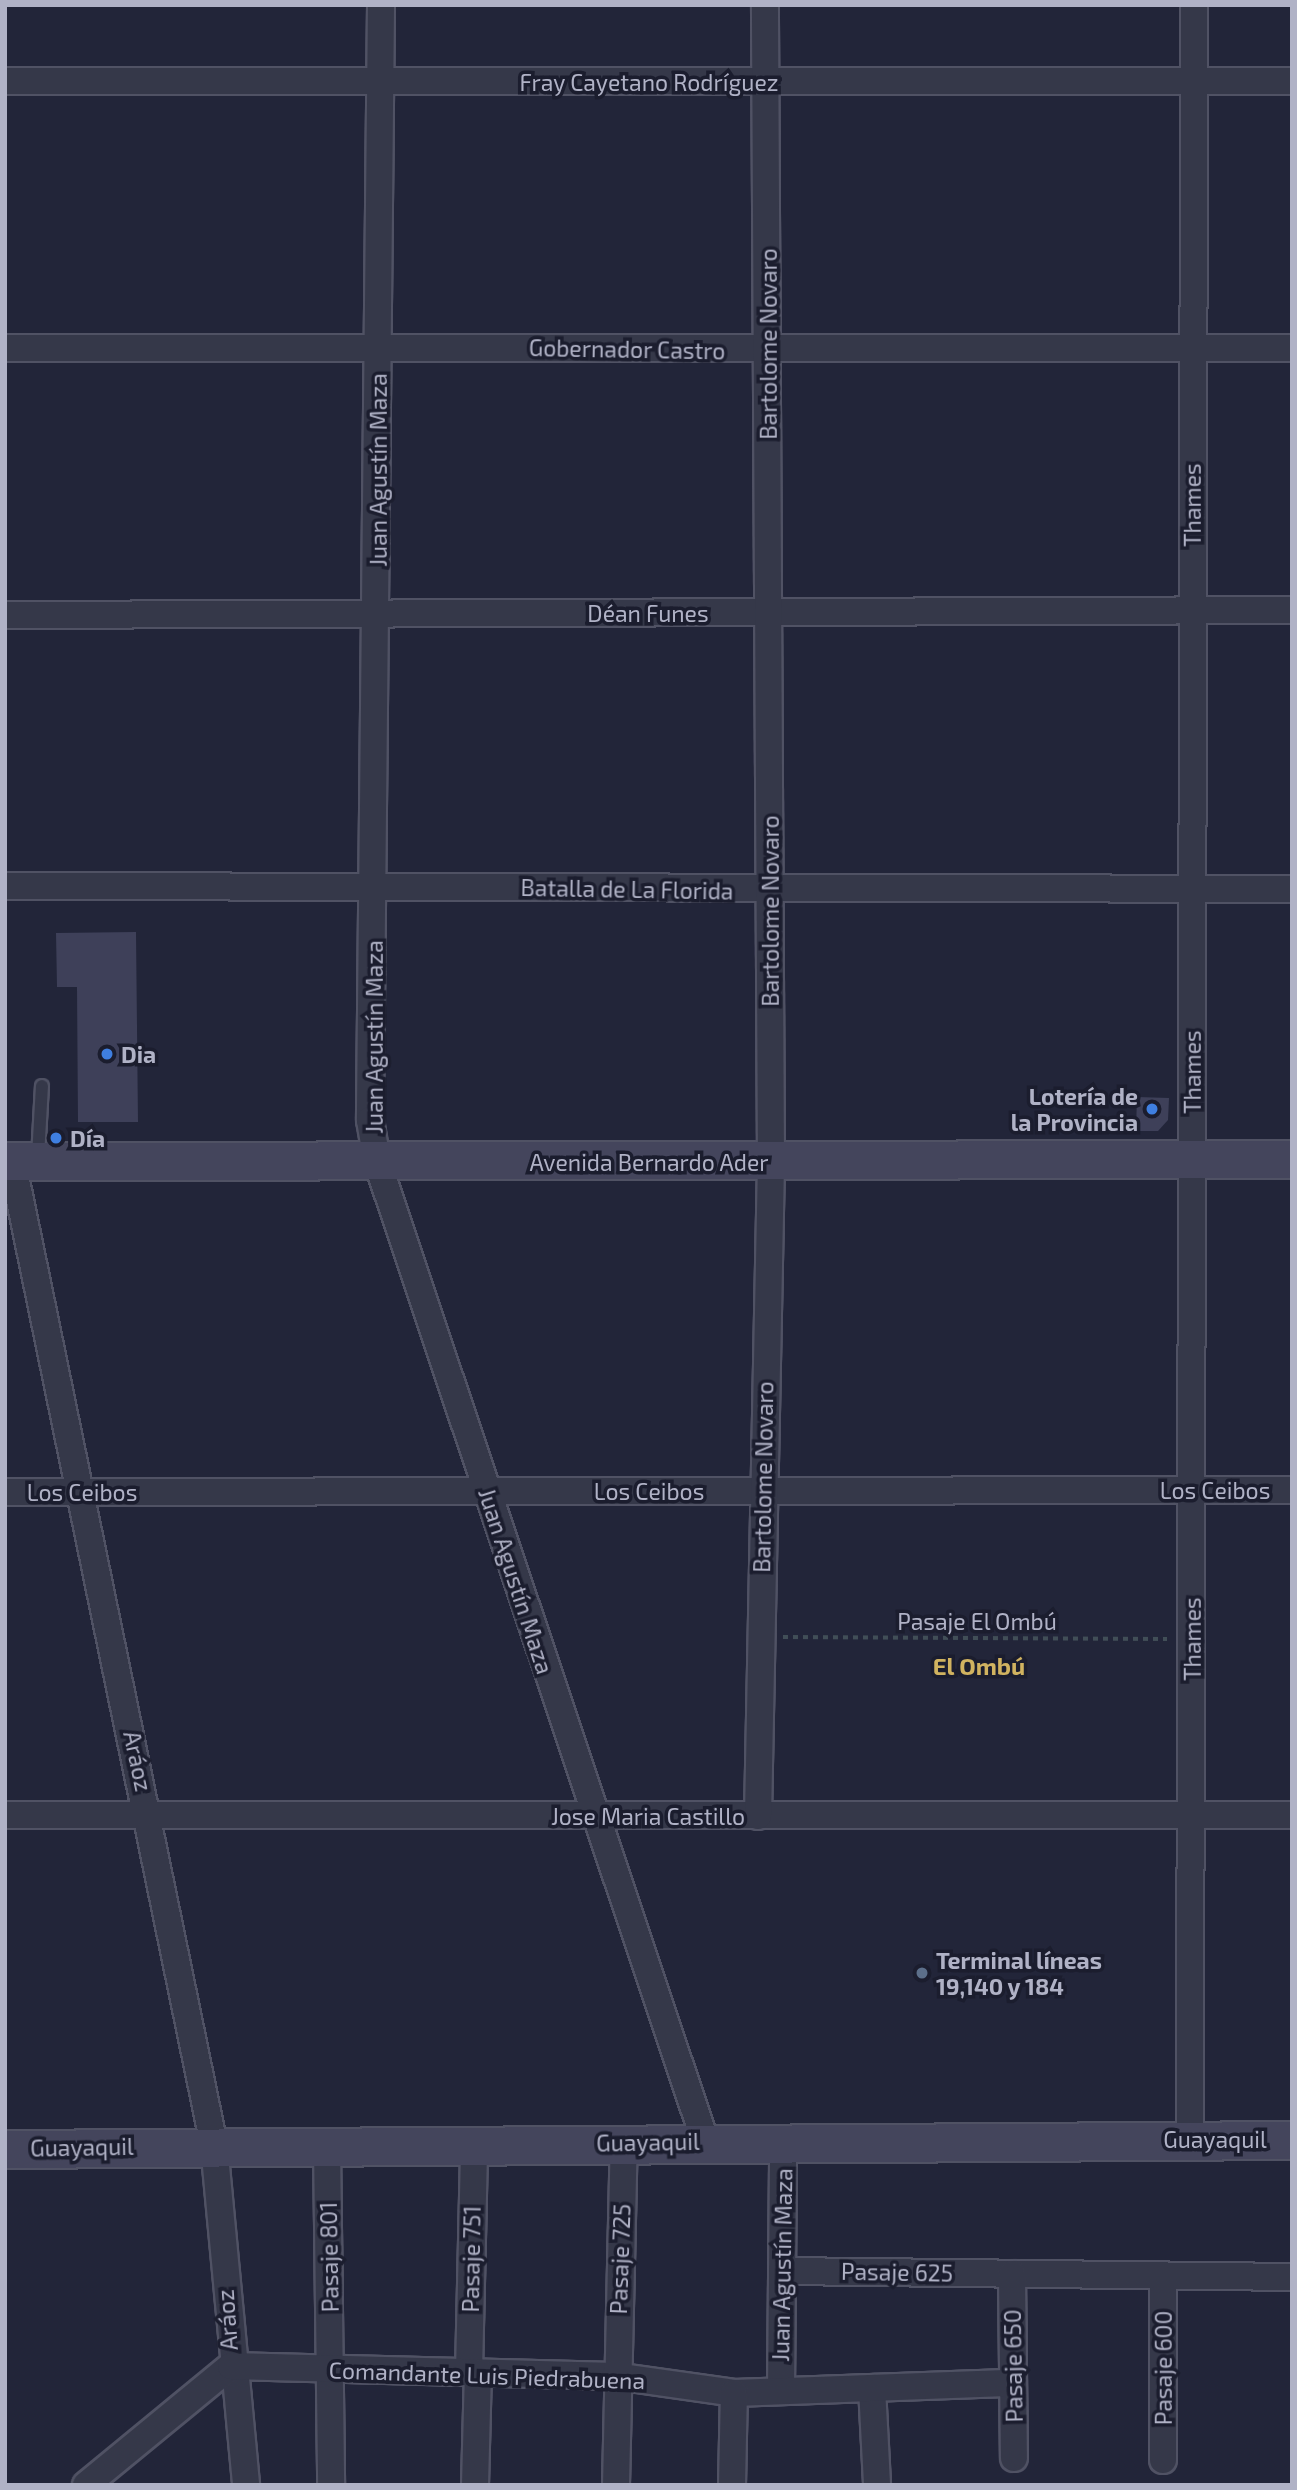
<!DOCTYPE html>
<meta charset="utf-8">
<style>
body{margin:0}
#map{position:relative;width:1297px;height:2490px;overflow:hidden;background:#222539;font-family:"Exo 2",sans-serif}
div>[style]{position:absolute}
.building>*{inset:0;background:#3e4059}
.path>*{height:3.5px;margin-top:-1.75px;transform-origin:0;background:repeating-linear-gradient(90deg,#414e57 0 5px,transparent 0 10px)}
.roads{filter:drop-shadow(2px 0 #505264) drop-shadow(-2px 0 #505264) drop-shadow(0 2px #505264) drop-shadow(0 -2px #505264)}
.lane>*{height:12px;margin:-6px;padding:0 6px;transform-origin:6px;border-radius:6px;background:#353849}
.street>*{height:26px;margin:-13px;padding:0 13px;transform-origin:13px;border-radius:13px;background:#353849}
.secondary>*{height:37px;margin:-18.5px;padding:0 18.5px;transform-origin:18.5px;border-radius:18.5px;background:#44455c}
.dots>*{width:19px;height:19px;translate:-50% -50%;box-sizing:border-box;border:4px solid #1b1d2e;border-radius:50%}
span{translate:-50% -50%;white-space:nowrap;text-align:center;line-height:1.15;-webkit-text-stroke:7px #1b1d2e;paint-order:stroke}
.street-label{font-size:23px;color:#b0b2c6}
.poi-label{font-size:23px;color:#b0b2c6;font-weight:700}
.left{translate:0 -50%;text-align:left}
.right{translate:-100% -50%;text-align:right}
.neighbourhood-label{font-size:24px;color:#d1b360;font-weight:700}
.frame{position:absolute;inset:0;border:7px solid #b0b2c6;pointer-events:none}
</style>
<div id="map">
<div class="building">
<div style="clip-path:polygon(136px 932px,138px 1122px,78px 1122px,77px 987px,57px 987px,56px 933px)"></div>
<div style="clip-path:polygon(1137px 1097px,1169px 1098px,1168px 1120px,1158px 1131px,1136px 1131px)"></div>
</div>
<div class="path">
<div style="left:783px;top:1637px;width:384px;rotate:0.3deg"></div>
</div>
<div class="roads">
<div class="lane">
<div style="left:38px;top:1157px;width:71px;rotate:-86.8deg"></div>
</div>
<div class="street">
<div style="left:381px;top:5px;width:1115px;rotate:90.57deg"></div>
<div style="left:370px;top:1120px;width:42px;rotate:80.3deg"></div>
<div style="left:377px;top:1161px;width:1033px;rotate:71.49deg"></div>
<div style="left:5px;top:81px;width:1287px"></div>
<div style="left:5px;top:348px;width:1287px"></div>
<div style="left:5px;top:615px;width:1287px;rotate:-0.22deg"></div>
<div style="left:5px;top:886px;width:1287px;rotate:0.13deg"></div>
<div style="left:12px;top:1161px;width:1005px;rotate:78.4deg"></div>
<div style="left:214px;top:2145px;width:342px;rotate:84.6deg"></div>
<div style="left:5px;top:1492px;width:1287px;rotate:-0.09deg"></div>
<div style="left:5px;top:1815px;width:1287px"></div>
<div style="left:758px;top:1816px;width:653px;rotate:-88.86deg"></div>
<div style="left:771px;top:1163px;width:1158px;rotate:-90.3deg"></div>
<div style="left:1190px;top:2139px;width:2134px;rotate:-89.89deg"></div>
<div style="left:327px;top:2145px;width:340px;rotate:89.3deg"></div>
<div style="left:782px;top:2271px;width:510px;rotate:0.67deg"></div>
<div style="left:1012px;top:2274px;width:184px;rotate:89.4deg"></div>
<div style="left:1163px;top:2277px;width:183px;rotate:90deg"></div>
<div style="left:469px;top:2372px;width:227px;rotate:-88.7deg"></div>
<div style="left:872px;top:2388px;width:97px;rotate:87deg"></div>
<div style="left:781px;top:2391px;width:251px;rotate:-89.5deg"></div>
<div style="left:86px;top:2485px;width:188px;rotate:-39.4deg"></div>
<div style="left:231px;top:2366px;width:384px;rotate:1.5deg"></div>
<div style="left:615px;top:2376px;width:120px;rotate:8.1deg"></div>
<div style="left:734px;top:2393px;width:279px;rotate:-2.1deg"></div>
<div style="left:475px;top:2485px;width:113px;rotate:-88.5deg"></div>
<div style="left:616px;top:2485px;width:343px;rotate:-88.7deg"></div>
<div style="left:732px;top:2485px;width:92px;rotate:-88.8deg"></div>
</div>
<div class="secondary">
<div style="left:5px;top:1161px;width:1287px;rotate:-0.09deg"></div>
<div style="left:5px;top:2149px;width:1287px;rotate:-0.4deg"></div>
</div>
</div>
<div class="dots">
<div style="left:107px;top:1054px;background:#3f7fe0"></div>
<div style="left:1152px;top:1109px;background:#3f7fe0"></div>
<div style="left:56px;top:1138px;background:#3f7fe0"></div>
<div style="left:922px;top:1973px;background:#5c6f8a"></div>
</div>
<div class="street-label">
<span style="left:649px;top:82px">Fray Cayetano Rodríguez</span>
<span style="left:768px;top:344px;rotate:-90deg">Bartolome Novaro</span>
<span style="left:627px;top:349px;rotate:1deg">Gobernador Castro</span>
<span style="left:378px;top:470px;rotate:-90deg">Juan Agustín Maza</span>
<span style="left:1192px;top:505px;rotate:-90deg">Thames</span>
<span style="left:648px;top:613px">Déan Funes</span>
<span style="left:627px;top:889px;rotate:1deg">Batalla de La Florida</span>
<span style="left:770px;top:911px;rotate:-90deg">Bartolome Novaro</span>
<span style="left:374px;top:1037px;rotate:-90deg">Juan Agustín Maza</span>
<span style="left:1192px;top:1072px;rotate:-90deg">Thames</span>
<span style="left:649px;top:1162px">Avenida Bernardo Ader</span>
<span style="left:763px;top:1477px;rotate:-89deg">Bartolome Novaro</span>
<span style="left:1215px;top:1490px">Los Ceibos</span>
<span style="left:649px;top:1491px">Los Ceibos</span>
<span style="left:82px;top:1492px">Los Ceibos</span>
<span style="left:516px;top:1581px;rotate:72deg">Juan Agustín Maza</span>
<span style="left:977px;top:1621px">Pasaje El Ombú</span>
<span style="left:1192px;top:1639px;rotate:-90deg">Thames</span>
<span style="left:138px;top:1761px;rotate:78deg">Aráoz</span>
<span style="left:648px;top:1816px">Jose Maria Castillo</span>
<span style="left:1215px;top:2139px">Guayaquil</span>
<span style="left:648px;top:2142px;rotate:-1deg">Guayaquil</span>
<span style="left:82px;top:2147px;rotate:-1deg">Guayaquil</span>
<span style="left:329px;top:2257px;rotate:-91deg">Pasaje 801</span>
<span style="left:471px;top:2259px;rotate:-89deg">Pasaje 751</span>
<span style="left:620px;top:2259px;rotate:-88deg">Pasaje 725</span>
<span style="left:782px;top:2265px;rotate:-89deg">Juan Agustín Maza</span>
<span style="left:897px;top:2272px;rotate:1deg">Pasaje 625</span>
<span style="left:227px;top:2320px;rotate:-94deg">Aráoz</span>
<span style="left:1013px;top:2366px;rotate:-91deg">Pasaje 650</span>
<span style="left:1163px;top:2368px;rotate:-90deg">Pasaje 600</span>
<span style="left:487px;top:2375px;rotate:2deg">Comandante Luis Piedrabuena</span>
</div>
<div class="poi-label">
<span class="left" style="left:121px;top:1054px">Dia</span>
<span class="right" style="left:1138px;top:1109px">Lotería de<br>la Provincia</span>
<span class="left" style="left:70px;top:1138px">Día</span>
<span class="left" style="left:936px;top:1973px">Terminal líneas<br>19,140 y 184</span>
</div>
<div class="neighbourhood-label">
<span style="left:979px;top:1666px">El Ombú</span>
</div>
<div class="frame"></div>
</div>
